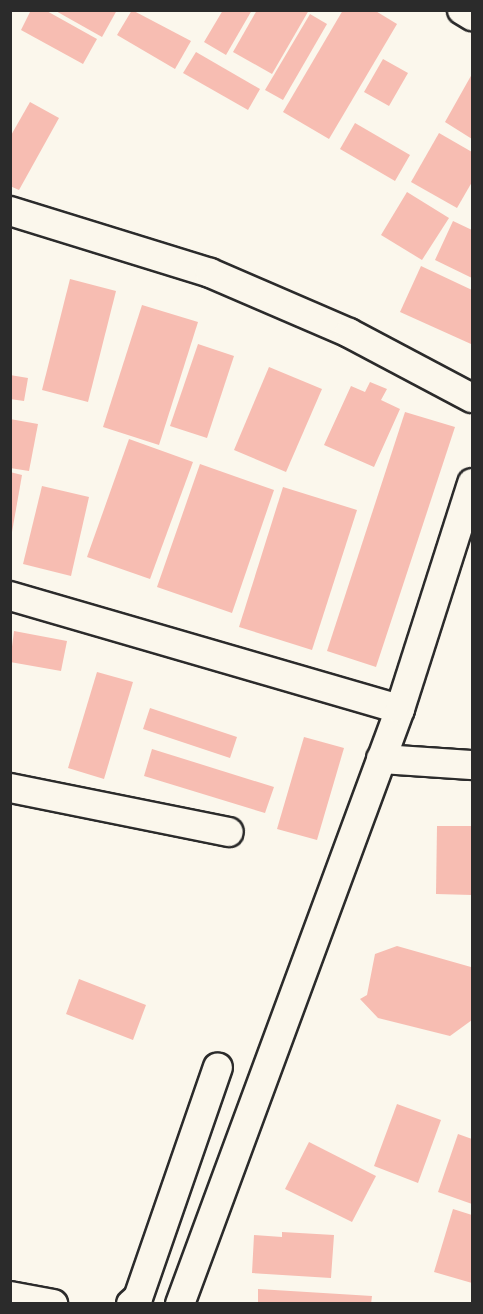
<!DOCTYPE html>
<style>
body{margin:0}
#map{position:relative;width:483px;height:1314px;overflow:hidden;background:#fbf7ec;font-family:"Architects Daughter",sans-serif}
div>[style]{position:absolute}
.building>*{inset:0;background:#f7bdb2}
.roads{filter:drop-shadow(2px 0 #2b2b2b) drop-shadow(-2px 0 #2b2b2b) drop-shadow(0 2px #2b2b2b) drop-shadow(0 -2px #2b2b2b)}
.minor>*{height:28px;margin:-14px;padding:0 14px;transform-origin:14px;border-radius:14px;background:#fbf7ec}
span{translate:-50% -50%;white-space:nowrap;text-align:center;line-height:1.15;-webkit-text-stroke:5px #fbf7ec;paint-order:stroke}
.frame{position:absolute;inset:0;border:12px solid #2b2b2b;pointer-events:none}
</style>
<div id="map">
<div class="building">
<div style="clip-path:polygon(31px 10px,45px 10px,97px 39px,83px 64px,21px 30px)"></div>
<div style="clip-path:polygon(54px 10px,117px 10px,102px 37px)"></div>
<div style="clip-path:polygon(132px 10px,191px 41px,175px 69px,117px 35px)"></div>
<div style="clip-path:polygon(223px 10px,252px 10px,226px 55px,204px 42px)"></div>
<div style="clip-path:polygon(257px 10px,309px 10px,272px 74px,233px 52px)"></div>
<div style="clip-path:polygon(343px 10px,374px 10px,397px 24px,329px 139px,283px 112px)"></div>
<div style="clip-path:polygon(310px 14px,327px 24px,283px 100px,265px 90px)"></div>
<div style="clip-path:polygon(196px 52px,260px 89px,248px 110px,183px 73px)"></div>
<div style="clip-path:polygon(383px 59px,408px 73px,389px 106px,364px 92px)"></div>
<div style="clip-path:polygon(472px 74px,472px 139px,445px 122px)"></div>
<div style="clip-path:polygon(30px 102px,59px 118px,19px 190px,10px 186px,10px 137px)"></div>
<div style="clip-path:polygon(355px 123px,410px 155px,395px 181px,340px 149px)"></div>
<div style="clip-path:polygon(439px 133px,472px 152px,472px 182px,457px 208px,411px 182px)"></div>
<div style="clip-path:polygon(407px 192px,449px 218px,422px 260px,381px 235px)"></div>
<div style="clip-path:polygon(453px 221px,472px 230px,472px 278px,435px 260px)"></div>
<div style="clip-path:polygon(421px 266px,472px 290px,471px 344px,400px 312px)"></div>
<div style="clip-path:polygon(70px 279px,116px 291px,88px 402px,42px 390px)"></div>
<div style="clip-path:polygon(142px 305px,198px 322px,159px 445px,103px 427px)"></div>
<div style="clip-path:polygon(198px 344px,234px 356px,207px 438px,170px 426px)"></div>
<div style="clip-path:polygon(269px 367px,322px 389px,286px 472px,234px 450px)"></div>
<div style="clip-path:polygon(10px 375px,28px 378px,24px 401px,10px 399px)"></div>
<div style="clip-path:polygon(370px 382px,387px 389px,381px 400px,400px 409px,374px 467px,324px 445px,351px 386px,365px 392px)"></div>
<div style="clip-path:polygon(405px 412px,455px 427px,376px 667px,327px 651px)"></div>
<div style="clip-path:polygon(10px 419px,38px 424px,29px 471px,10px 468px)"></div>
<div style="clip-path:polygon(129px 439px,193px 462px,150px 579px,87px 557px)"></div>
<div style="clip-path:polygon(200px 464px,274px 490px,232px 613px,157px 587px)"></div>
<div style="clip-path:polygon(10px 472px,22px 475px,12px 532px,10px 532px)"></div>
<div style="clip-path:polygon(42px 486px,89px 497px,71px 576px,23px 564px)"></div>
<div style="clip-path:polygon(283px 487px,357px 510px,312px 650px,239px 627px)"></div>
<div style="clip-path:polygon(14px 631px,67px 641px,61px 671px,10px 662px)"></div>
<div style="clip-path:polygon(97px 672px,133px 682px,104px 779px,68px 768px)"></div>
<div style="clip-path:polygon(150px 708px,237px 737px,230px 758px,143px 729px)"></div>
<div style="clip-path:polygon(304px 737px,344px 748px,317px 840px,277px 829px)"></div>
<div style="clip-path:polygon(152px 749px,274px 787px,265px 813px,144px 776px)"></div>
<div style="clip-path:polygon(437px 826px,472px 826px,472px 895px,436px 894px)"></div>
<div style="clip-path:polygon(397px 946px,471px 967px,472px 1020px,450px 1036px,378px 1018px,360px 999px,367px 995px,375px 954px)"></div>
<div style="clip-path:polygon(79px 979px,146px 1005px,133px 1040px,66px 1014px)"></div>
<div style="clip-path:polygon(397px 1104px,441px 1120px,418px 1183px,374px 1166px)"></div>
<div style="clip-path:polygon(458px 1134px,472px 1139px,472px 1204px,438px 1192px)"></div>
<div style="clip-path:polygon(309px 1142px,376px 1176px,352px 1222px,285px 1189px)"></div>
<div style="clip-path:polygon(453px 1209px,472px 1215px,472px 1283px,434px 1272px)"></div>
<div style="clip-path:polygon(282px 1232px,334px 1235px,331px 1278px,252px 1273px,254px 1235px,282px 1237px)"></div>
<div style="clip-path:polygon(258px 1289px,372px 1296px,371px 1304px,258px 1304px)"></div>
</div>
<div class="roads">
<div class="minor">
<div style="left:462px;top:10px;width:12px;rotate:31deg"></div>
<div style="left:10px;top:211px;width:209px;rotate:17.2deg"></div>
<div style="left:210px;top:273px;width:151px;rotate:23.3deg"></div>
<div style="left:349px;top:333px;width:139px;rotate:27.9deg"></div>
<div style="left:10px;top:596px;width:406px;rotate:16.2deg"></div>
<div style="left:381px;top:759px;width:91px;rotate:3.8deg"></div>
<div style="left:10px;top:788px;width:223px;rotate:11.4deg"></div>
<div style="left:10px;top:1296px;width:44px;rotate:10.5deg"></div>
<div style="left:131px;top:1304px;width:9px;rotate:-41deg"></div>
<div style="left:138px;top:1298px;width:244px;rotate:-70.9deg"></div>
<div style="left:180px;top:1304px;width:634px;rotate:-69.71deg"></div>
<div style="left:400px;top:709px;width:237px;rotate:-72.3deg"></div>
</div>
</div>
<div class="frame"></div>
</div>
